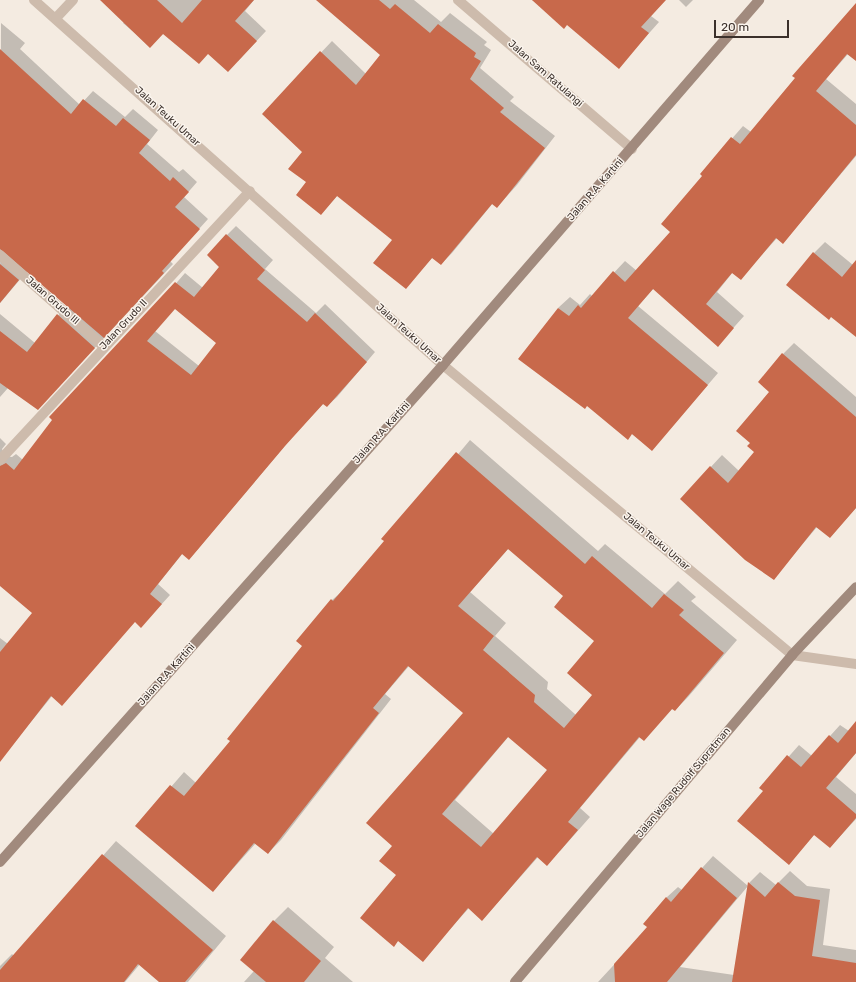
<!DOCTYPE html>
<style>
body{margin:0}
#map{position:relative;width:856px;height:982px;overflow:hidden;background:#f4ebe1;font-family:Rubik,sans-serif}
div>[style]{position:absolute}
.shadow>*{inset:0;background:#0003}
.building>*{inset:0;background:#c8694b}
.street>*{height:10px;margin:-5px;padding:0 5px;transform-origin:5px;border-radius:5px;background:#cdbbac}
.secondary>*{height:10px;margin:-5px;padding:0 5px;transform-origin:5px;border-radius:5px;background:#a18a7d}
span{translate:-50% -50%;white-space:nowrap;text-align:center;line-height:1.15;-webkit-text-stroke:3px #fbf5ee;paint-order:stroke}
.street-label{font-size:10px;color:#3b302b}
.scale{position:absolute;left:714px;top:20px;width:75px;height:18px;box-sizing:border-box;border:2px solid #3b302b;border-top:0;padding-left:5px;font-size:12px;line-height:14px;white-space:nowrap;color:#3b302b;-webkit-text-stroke:3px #fbf5ee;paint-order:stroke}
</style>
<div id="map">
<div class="shadow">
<div style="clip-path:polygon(120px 0,254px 0,245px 11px,266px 31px,238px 61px,208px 53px,164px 33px,150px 46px,123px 23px,125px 21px)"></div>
<div style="clip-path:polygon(318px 0,414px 0,441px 22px,450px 13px,487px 42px,484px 45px,491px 50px,480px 68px,514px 97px,510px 101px,555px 136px,517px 185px,497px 207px,493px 203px,452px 253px,441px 264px,433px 257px,405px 288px,393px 240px,338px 195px,321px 214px,307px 182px,303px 152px,263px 114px,332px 41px,366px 74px,381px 55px)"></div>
<div style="clip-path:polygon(532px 0,665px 0,651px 16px,659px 22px,619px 67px,567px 24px)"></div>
<div style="clip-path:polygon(679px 0,693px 0,686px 7px)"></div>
<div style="clip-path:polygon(856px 4px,856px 60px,848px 54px,826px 79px,856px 104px,856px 156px,783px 243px,777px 238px,741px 278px,733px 272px,717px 292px,744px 316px,718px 345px,654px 288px,638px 306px,718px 373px,652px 450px,632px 434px,558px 308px,570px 297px,580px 305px,590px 294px,592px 296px,625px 261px,637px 271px,671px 232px,703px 176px,701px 174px,743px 126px,751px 132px)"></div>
<div style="clip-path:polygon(1px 23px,25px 43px,20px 49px,80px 105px,93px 91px,125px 117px,133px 109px,158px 130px,147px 144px,179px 172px,183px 169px,197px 182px,184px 197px,208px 219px,170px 261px,173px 264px,47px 399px,8px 388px,0 397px,0 314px,35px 343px,67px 305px,28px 270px,0 303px)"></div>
<div style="clip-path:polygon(evenodd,236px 226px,273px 260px,265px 269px,316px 313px,325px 304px,375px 352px,337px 397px,327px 406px,324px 403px,294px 435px,198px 549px,189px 559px,183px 553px,158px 584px,170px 595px,150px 617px,135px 621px,52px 696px,0 760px,0 638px,8px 644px,33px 613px,0 585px,0 438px,6px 444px,2px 449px,5px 456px,12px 457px,16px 454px,23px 460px,185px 273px,203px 288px,220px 266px,227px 235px,236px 226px,175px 308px,218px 343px,199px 366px,155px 331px,175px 308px)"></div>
<div style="clip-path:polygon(825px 242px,853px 265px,856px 262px,856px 336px,814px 253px)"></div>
<div style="clip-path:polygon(794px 343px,856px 397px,856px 508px,830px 537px,817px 527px,773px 579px,681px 499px,722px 455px,739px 471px,756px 452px,751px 443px,783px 354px)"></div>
<div style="clip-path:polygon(evenodd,470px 440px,598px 551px,605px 544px,665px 594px,678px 581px,696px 597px,691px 601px,737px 640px,688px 697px,675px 710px,673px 708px,644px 740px,640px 737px,580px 808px,590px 817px,560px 851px,538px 857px,482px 920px,469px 908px,422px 960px,399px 940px,394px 945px,398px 875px,464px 713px,409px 666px,385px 694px,391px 699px,281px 840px,268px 853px,256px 843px,213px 891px,137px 826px,184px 772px,196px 783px,231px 741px,303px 646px,332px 600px,346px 588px,470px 440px,509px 548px,565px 595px,596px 641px,593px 695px,576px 715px,547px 689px,548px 682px,495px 636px,506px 623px,470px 592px,509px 548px,470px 440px,509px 736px,548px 769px,494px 834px,455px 800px,509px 736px)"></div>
<div style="clip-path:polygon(856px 723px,856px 753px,836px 777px,856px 794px,856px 819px,830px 847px,815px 834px,789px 863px,764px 791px,761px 788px,799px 745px,812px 756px,840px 725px,849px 731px)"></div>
<div style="clip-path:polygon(116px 841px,226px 936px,188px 982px,160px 982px,140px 964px,125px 982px,0 982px,0 966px,12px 954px,14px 956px)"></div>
<div style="clip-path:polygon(713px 856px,748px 886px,680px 967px,734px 975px,749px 883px,760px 872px,776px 885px,790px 871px,807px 886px,830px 889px,823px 945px,856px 950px,856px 982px,598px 982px,649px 927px,666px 898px,678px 887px,682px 890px)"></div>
<div style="clip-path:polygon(288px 907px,334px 947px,325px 958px,353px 982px,244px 982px,254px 971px,274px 921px)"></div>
</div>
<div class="building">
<div style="clip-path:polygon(100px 0,157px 0,182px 23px,202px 0,254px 0,235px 21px,257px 41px,228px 72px,208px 54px,199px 64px,163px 34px,150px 48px)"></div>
<div style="clip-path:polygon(316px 0,379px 0,390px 9px,395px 4px,430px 33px,438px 24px,476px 53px,474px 57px,481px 61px,470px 79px,504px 108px,500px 112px,545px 148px,506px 197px,497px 208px,492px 204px,441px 265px,432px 258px,406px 289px,373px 263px,392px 240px,337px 196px,321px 215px,296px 195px,306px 182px,288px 169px,302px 152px,262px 114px,320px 51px,356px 85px,380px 55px)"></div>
<div style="clip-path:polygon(532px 0,666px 0,641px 27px,649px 33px,619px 69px,567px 25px,564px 29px)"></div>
<div style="clip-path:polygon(856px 3px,856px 61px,847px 54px,816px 91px,856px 125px,856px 155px,783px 244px,776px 238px,741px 280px,732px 273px,706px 304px,734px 328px,718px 347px,653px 289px,628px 318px,708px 385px,652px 451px,632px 434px,628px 440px,587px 406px,585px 409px,518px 359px,558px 308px,569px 316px,578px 305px,581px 308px,613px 271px,625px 282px,670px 232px,661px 224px,702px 176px,700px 174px,731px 137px,740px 144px,795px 78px,792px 76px)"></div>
<div style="clip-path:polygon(0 49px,71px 114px,83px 99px,116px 126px,123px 118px,150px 140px,139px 153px,170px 181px,173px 177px,189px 192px,175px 207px,200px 229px,162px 271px,164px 273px,104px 338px,0 249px)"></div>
<div style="clip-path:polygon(evenodd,226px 234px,265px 270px,257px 279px,307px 322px,315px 313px,367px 362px,327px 407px,323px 404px,285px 446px,189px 560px,182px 554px,150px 594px,162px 604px,141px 628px,135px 622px,62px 706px,51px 696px,0 762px,0 652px,32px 613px,0 586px,0 466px,6px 463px,14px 470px,52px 420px,49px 417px,175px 282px,194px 297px,219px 267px,207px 255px,226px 234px,175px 309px,216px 343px,191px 375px,147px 341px,175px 309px)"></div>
<div style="clip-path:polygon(813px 252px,842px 277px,856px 260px,856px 337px,831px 317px,829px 320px,786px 285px)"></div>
<div style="clip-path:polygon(0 264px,19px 280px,0 303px)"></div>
<div style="clip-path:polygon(57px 314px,95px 348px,38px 410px,0 383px,0 331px,27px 352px)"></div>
<div style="clip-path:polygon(782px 353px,856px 417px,856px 508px,830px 538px,816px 527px,774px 580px,745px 560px,680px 499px,710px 466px,728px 483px,754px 452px,747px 446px,750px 443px,736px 431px,769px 392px,758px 382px)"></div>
<div style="clip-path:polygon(evenodd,456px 452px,585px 564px,592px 556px,652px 608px,664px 594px,684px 610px,679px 615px,724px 653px,675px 711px,672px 709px,644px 741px,639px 737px,568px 822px,578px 830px,547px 866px,537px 857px,482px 921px,468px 908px,423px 962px,398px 941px,394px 947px,360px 918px,396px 875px,379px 861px,392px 846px,366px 823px,463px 713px,408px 666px,373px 708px,379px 713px,268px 854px,254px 843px,213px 892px,135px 826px,170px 785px,184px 796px,230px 741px,227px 739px,302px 646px,296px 641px,331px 599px,333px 601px,384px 541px,381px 539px,456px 452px,508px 549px,563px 596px,554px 607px,594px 641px,567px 673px,592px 695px,564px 728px,534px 702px,535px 695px,483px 650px,494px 636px,458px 606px,508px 549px,456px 452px,508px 737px,547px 770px,481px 847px,442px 814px,508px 737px)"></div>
<div style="clip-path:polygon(856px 721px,856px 753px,826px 788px,856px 814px,856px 818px,830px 848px,814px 835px,789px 865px,737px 821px,763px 791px,759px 788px,787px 755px,801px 767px,829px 735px,838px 743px)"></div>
<div style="clip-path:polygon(102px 854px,213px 950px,185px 982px,159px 982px,138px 964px,124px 982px,0 982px,0 970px)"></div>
<div style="clip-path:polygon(701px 867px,737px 898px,667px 982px,615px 982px,614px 964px,647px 927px,643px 924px,666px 897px,671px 902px)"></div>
<div style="clip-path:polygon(748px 882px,765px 897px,778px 882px,795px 896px,820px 900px,812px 956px,856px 963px,856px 982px,732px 982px)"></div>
<div style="clip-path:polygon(273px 920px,321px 961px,304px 982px,266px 982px,240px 960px)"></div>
</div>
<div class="street">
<div style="left:34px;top:0;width:548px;rotate:41.75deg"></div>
<div style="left:443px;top:365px;width:454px;rotate:39.7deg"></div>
<div style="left:792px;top:655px;width:65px;rotate:8deg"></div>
<div style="left:458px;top:0;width:229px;rotate:40.6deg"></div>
<div style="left:56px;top:18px;width:25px;rotate:-47deg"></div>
<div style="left:0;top:255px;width:139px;rotate:41.5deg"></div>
<div style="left:0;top:460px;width:367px;rotate:-47.1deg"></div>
</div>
<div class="secondary">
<div style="left:0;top:862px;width:666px;rotate:-48.29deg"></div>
<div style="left:443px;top:365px;width:483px;rotate:-49.1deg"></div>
<div style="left:515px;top:982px;width:429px;rotate:-49.7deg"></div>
<div style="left:792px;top:655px;width:93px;rotate:-46.7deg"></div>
</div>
<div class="street-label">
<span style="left:545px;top:74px;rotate:41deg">Jalan Sam Ratulangi</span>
<span style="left:167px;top:117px;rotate:42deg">Jalan Teuku Umar</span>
<span style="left:596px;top:190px;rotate:-49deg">Jalan R.A. Kartini</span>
<span style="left:52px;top:301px;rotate:41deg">Jalan Grudo III</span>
<span style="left:124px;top:325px;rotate:-47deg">Jalan Grudo II</span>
<span style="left:408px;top:334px;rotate:42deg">Jalan Teuku Umar</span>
<span style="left:382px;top:433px;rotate:-48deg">Jalan R.A. Kartini</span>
<span style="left:656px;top:542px;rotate:40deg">Jalan Teuku Umar</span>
<span style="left:167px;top:675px;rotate:-48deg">Jalan R.A. Kartini</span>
<span style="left:684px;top:783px;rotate:-50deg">Jalan Wage Rudolf Supratman</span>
</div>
<div class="scale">20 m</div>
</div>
